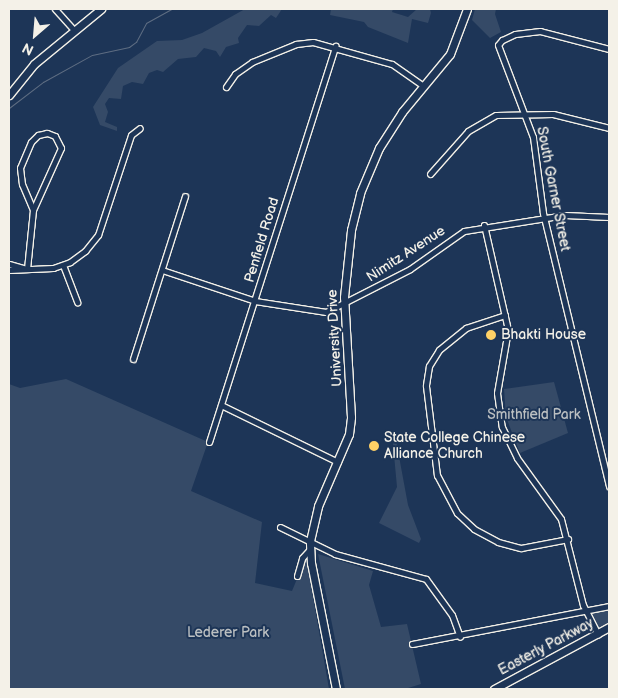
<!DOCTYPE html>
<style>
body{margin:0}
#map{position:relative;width:618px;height:698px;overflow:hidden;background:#1d3557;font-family:"Balsamiq Sans",sans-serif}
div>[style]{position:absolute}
.green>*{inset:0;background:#354a67}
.stream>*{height:1px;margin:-0.5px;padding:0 0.5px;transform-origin:0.5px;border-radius:0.5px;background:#5e6d82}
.roads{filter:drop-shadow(1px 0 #f4f1e8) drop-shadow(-1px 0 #f4f1e8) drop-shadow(0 1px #f4f1e8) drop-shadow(0 -1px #f4f1e8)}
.street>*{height:5px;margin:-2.5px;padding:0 2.5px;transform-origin:2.5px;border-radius:2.5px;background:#1d3557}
.secondary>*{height:7px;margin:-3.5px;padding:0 3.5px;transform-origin:3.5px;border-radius:3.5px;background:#1d3557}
.dots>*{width:14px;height:14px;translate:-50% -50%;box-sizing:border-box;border:2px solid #1d3557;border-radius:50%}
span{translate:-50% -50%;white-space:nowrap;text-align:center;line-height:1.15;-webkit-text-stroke:4px #1d3557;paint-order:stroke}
.street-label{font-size:14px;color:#f4f1e8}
.poi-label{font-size:14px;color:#f4f1e8}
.left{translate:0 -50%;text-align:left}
.park-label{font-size:14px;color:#bbbfc1}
.frame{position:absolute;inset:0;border:10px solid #f4f1e8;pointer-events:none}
.north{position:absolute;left:10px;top:10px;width:50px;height:50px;-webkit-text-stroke:4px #1d3557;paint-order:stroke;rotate:207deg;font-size:14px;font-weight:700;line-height:20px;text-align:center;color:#f4f1e8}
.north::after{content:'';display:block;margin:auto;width:18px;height:22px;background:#f4f1e8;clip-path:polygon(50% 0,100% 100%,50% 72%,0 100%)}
</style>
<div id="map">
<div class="green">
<div style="clip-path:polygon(245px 9px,282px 9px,276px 18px,271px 15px,259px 26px,247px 25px,238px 38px,239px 43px,226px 47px,220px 57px,216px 51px,204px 48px,196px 57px,178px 59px,163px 72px,157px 70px,149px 73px,143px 84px,132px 82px,123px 86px,121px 99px,109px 98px,105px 104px,108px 112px,105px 122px,117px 127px,117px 131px,100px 125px,93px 107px,118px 68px,157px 41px,182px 40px,202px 33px)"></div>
<div style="clip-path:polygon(331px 9px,393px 9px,392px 12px,408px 17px,417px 9px,430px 9px,431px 13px,428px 23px,412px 19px,408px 43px,368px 27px,364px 22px,330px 15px)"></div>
<div style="clip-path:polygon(475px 9px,496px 9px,495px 14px,501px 32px,490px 38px,472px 20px)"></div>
<div style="clip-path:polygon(66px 379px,208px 442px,191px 491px,262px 522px,255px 583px,292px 591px,306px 557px,329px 689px,9px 689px,9px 384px,20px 388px)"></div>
<div style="clip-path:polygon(554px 382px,568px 433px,520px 453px,506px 417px,504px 389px)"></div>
<div style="clip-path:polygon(396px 440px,408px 505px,421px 539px,419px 543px,379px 523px,397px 487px,393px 444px)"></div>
<div style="clip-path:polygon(318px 554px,373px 571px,369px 585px,381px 627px,407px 624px,421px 684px,405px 689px,345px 689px)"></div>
<div style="clip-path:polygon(609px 608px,609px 623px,599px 627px,592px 613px)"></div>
</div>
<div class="stream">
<div style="left:9px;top:108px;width:43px;rotate:-37.4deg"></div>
<div style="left:43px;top:82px;width:56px;rotate:-28.9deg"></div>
<div style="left:92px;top:55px;width:38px;rotate:-12deg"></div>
<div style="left:129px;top:47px;width:9px;rotate:-36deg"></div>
<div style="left:136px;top:42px;width:21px;rotate:-62deg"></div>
<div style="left:146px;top:23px;width:29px;rotate:-29deg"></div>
</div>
<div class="roads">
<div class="street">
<div style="left:55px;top:9px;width:27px;rotate:48deg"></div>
<div style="left:609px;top:49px;width:71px;rotate:-165.4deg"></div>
<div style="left:540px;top:31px;width:25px;rotate:173deg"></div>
<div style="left:515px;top:34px;width:14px;rotate:155deg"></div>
<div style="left:502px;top:40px;width:6px;rotate:129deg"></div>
<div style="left:498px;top:45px;width:98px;rotate:69.2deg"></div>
<div style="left:533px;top:137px;width:77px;rotate:82.5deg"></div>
<div style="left:543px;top:213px;width:281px;rotate:76.4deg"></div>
<div style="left:226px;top:87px;width:16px;rotate:-55deg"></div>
<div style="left:235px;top:74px;width:21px;rotate:-35deg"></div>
<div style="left:252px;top:62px;width:48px;rotate:-22.2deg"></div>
<div style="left:296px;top:44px;width:17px;rotate:-7deg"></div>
<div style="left:313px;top:42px;width:82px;rotate:15.6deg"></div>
<div style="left:392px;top:64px;width:38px;rotate:35deg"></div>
<div style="left:430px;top:174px;width:57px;rotate:-48.5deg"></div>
<div style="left:468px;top:131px;width:32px;rotate:-30deg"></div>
<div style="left:496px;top:115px;width:57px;rotate:-1deg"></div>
<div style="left:553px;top:114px;width:58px;rotate:14deg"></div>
<div style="left:484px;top:225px;width:108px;rotate:77.1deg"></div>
<div style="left:508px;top:330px;width:64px;rotate:99.9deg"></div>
<div style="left:497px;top:393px;width:34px;rotate:82deg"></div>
<div style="left:502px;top:427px;width:34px;rotate:64deg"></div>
<div style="left:517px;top:458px;width:75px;rotate:54.2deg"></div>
<div style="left:561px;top:519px;width:89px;rotate:75.7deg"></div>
<div style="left:583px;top:605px;width:33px;rotate:63deg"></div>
<div style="left:9px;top:264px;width:18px;rotate:16deg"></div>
<div style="left:63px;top:265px;width:40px;rotate:69deg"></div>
<div style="left:27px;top:269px;width:59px;rotate:-84.2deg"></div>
<div style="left:33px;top:210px;width:68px;rotate:-65.7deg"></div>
<div style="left:61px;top:148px;width:13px;rotate:-117deg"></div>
<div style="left:55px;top:136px;width:9px;rotate:-159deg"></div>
<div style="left:47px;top:133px;width:9px;rotate:167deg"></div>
<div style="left:38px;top:135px;width:10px;rotate:135deg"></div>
<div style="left:31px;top:142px;width:28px;rotate:113deg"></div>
<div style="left:20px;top:168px;width:16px;rotate:83deg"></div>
<div style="left:22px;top:184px;width:28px;rotate:67deg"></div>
<div style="left:9px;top:270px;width:44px;rotate:-2.6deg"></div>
<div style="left:53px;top:268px;width:18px;rotate:-19deg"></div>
<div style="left:70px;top:262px;width:19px;rotate:-36deg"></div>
<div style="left:85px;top:251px;width:21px;rotate:-51deg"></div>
<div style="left:98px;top:235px;width:105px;rotate:-71.7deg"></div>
<div style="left:131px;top:135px;width:11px;rotate:-38deg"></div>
<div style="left:162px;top:270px;width:98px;rotate:18.4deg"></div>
<div style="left:255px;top:301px;width:72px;rotate:8.8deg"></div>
<div style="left:326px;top:312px;width:94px;rotate:-27.1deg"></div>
<div style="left:410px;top:269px;width:66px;rotate:-35.1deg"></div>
<div style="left:464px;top:231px;width:102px;rotate:-9deg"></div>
<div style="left:565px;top:215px;width:44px;rotate:2.6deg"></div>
<div style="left:505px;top:315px;width:41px;rotate:161.6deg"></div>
<div style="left:466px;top:328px;width:35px;rotate:141deg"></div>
<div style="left:439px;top:350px;width:19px;rotate:122deg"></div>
<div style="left:429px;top:366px;width:20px;rotate:99deg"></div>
<div style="left:426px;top:386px;width:90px;rotate:83deg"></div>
<div style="left:437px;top:475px;width:43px;rotate:62.2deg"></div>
<div style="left:457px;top:513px;width:23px;rotate:43deg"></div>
<div style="left:474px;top:529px;width:27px;rotate:28deg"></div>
<div style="left:498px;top:542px;width:24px;rotate:15deg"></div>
<div style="left:521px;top:548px;width:48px;rotate:-10.8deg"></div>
<div style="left:133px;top:359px;width:171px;rotate:-72.3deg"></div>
<div style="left:221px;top:405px;width:130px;rotate:26deg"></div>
<div style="left:209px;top:442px;width:416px;rotate:-72.3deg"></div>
<div style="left:280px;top:527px;width:61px;rotate:26.1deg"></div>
<div style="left:335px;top:554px;width:94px;rotate:15.4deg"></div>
<div style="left:426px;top:579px;width:44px;rotate:54.2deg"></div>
<div style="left:452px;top:615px;width:23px;rotate:70deg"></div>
<div style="left:297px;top:576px;width:19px;rotate:-74deg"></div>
<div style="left:302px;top:558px;width:12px;rotate:-48deg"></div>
<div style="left:412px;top:644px;width:201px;rotate:-10.9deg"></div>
</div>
<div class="secondary">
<div style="left:9px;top:95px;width:40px;rotate:-51deg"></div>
<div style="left:34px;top:64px;width:87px;rotate:-39.4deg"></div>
<div style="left:336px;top:689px;width:128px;rotate:-101.2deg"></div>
<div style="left:311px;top:563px;width:22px;rotate:-93deg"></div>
<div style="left:310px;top:541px;width:36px;rotate:-77deg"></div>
<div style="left:318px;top:506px;width:78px;rotate:-66.7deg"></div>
<div style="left:349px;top:434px;width:17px;rotate:-83deg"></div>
<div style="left:351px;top:417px;width:120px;rotate:-93.3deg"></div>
<div style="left:344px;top:297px;width:67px;rotate:-84deg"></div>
<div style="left:351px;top:230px;width:38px;rotate:-76deg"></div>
<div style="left:360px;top:193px;width:49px;rotate:-67.1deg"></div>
<div style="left:379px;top:148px;width:43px;rotate:-57.4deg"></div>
<div style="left:402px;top:112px;width:75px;rotate:-50.4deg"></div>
<div style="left:450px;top:54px;width:48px;rotate:-69.3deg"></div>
<div style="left:494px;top:689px;width:131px;rotate:-28.3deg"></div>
</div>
</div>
<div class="dots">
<div style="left:491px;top:335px;background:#ffd166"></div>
<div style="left:374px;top:446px;background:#ffd166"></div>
</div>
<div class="street-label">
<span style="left:553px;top:189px;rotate:79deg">South Garner Street</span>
<span style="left:262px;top:240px;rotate:-73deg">Penfield Road</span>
<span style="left:406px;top:254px;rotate:-33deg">Nimitz Avenue</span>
<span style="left:335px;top:338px;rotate:-93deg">University Drive</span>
<span style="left:546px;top:647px;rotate:-28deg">Easterly Parkway</span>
</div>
<div class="poi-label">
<span class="left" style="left:501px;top:335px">Bhakti House</span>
<span class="left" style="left:384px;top:446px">State College Chinese<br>Alliance Church</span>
</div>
<div class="park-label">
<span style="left:534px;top:415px">Smithfield Park</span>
<span style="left:228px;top:633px">Lederer Park</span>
</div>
<div class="frame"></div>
<div class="north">N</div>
</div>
